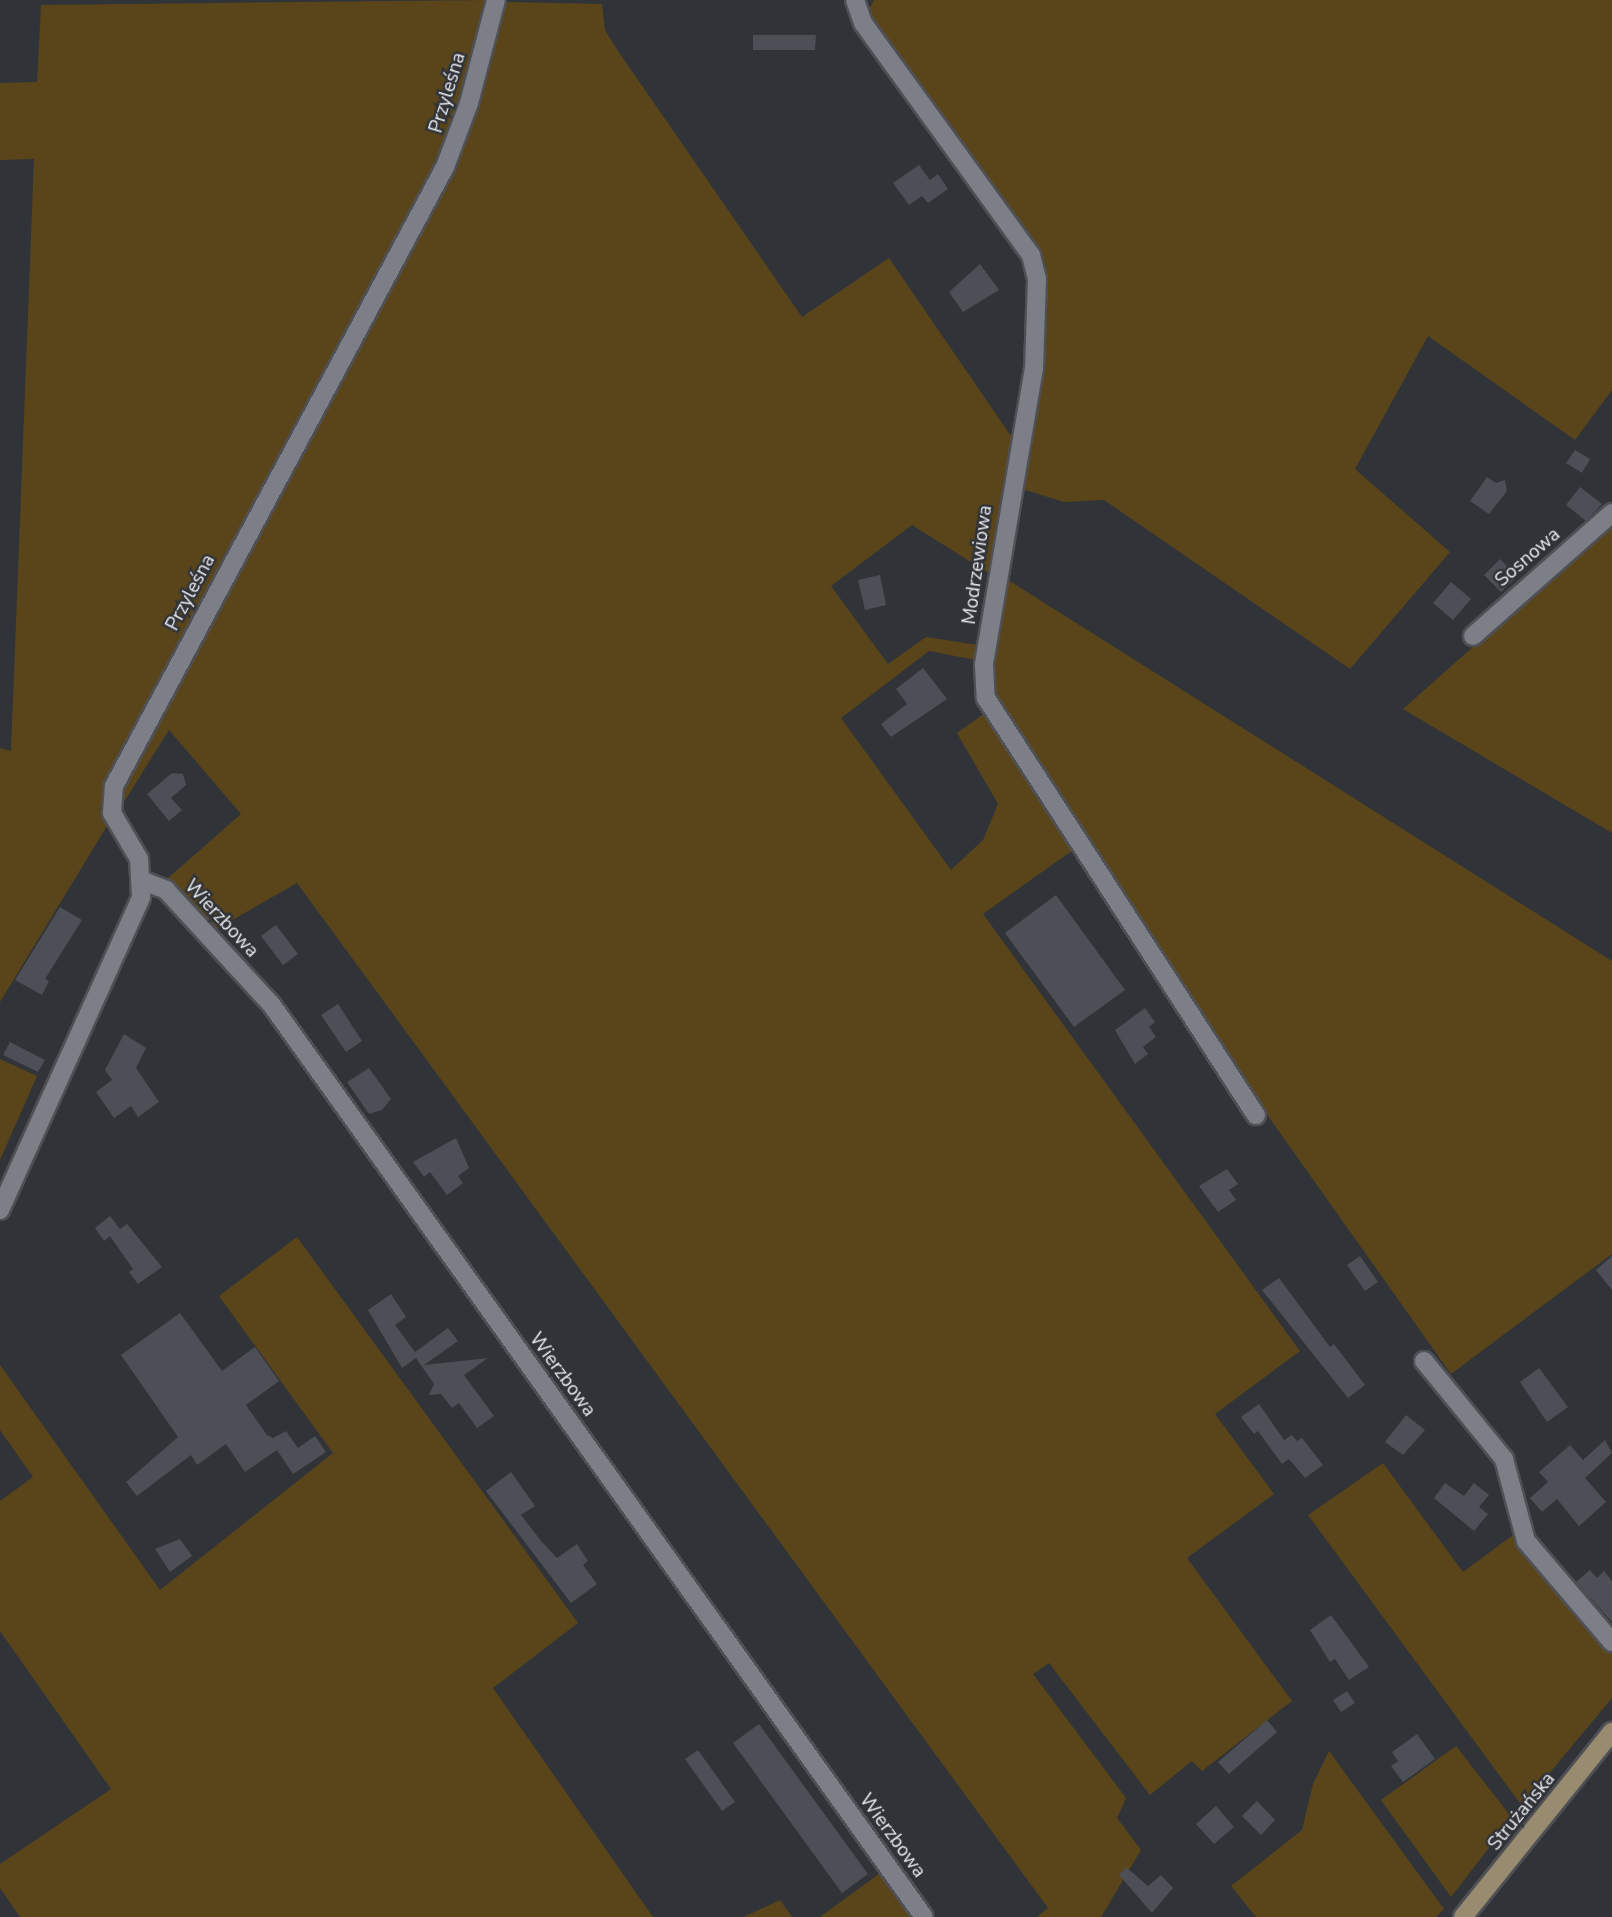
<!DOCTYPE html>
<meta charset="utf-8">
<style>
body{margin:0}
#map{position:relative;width:1612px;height:1917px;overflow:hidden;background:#303338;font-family:"Nunito Sans",sans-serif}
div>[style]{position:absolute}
.green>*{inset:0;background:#5a451a}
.building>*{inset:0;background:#4c4f55}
.roads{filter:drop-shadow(2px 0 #4f5056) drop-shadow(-2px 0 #4f5056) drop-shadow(0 2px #4f5056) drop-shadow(0 -2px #4f5056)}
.minor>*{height:18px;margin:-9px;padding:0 9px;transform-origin:9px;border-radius:9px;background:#7c7f85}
.secondary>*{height:18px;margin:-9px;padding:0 9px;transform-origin:9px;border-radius:9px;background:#988b70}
span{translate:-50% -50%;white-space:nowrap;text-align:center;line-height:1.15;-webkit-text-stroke:5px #303338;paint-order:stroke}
.street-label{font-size:19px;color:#eaebef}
</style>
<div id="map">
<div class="green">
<div style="clip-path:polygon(488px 0,464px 99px,412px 209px,109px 783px,100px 808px,110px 821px,0 1002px,0 748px,11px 751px,34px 159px,0 160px,0 83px,37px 82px,41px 5px)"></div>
<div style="clip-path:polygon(874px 0,1612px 0,1612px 390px,1575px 440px,1428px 336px,1355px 469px,1450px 552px,1350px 669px,1104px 500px,1064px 502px,1022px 489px,1043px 366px,1046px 265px,867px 13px)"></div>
<div style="clip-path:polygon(502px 2px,602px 4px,605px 30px,618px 51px,802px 317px,889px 258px,1017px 445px,990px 574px,912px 525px,831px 586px,888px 664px,926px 637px,978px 645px,976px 660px,929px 651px,841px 718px,951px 870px,983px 840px,998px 804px,957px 733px,985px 713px,1073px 850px,983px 914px,1300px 1351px,1215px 1414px,1274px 1494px,1187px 1558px,1292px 1701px,1202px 1771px,1192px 1761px,1150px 1795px,1049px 1663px,1033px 1674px,1126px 1798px,1117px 1818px,1141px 1850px,1101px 1917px,1037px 1917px,1048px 1908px,297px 883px,213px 931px,167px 879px,241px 814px,169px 730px,124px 802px,118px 795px,427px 219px,475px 118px)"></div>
<div style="clip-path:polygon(1612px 524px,1612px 833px,1403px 709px)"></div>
<div style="clip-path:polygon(1005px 578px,1612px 961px,1612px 1254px,1451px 1374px,1268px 1116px,988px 688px)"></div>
<div style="clip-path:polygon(0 1059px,37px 1076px,0 1160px)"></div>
<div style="clip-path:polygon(297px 1237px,578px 1623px,493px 1688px,653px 1917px,20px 1917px,0 1888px,0 1864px,111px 1789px,0 1631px,0 1501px,33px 1477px,0 1430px,0 1365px,160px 1590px,333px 1453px,219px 1296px)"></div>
<div style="clip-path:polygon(1383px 1463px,1463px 1572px,1517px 1532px,1612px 1653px,1612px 1698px,1522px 1806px,1308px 1515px)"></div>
<div style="clip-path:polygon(1456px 1746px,1512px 1818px,1451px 1897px,1381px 1800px)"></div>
<div style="clip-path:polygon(1329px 1751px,1444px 1909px,1436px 1917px,1256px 1917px,1231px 1886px,1302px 1830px,1313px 1784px)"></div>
<div style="clip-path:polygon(883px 1871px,917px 1917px,820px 1917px)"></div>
<div style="clip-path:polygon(780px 1900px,792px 1917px,744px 1917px)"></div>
</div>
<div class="building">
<div style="clip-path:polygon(753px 35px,816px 35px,815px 50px,753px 50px)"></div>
<div style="clip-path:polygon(919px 165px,930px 180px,938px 174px,948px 189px,928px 203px,922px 196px,909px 205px,893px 183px)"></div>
<div style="clip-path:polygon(980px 264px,999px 290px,963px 312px,949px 292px)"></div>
<div style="clip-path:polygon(1575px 450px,1590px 459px,1582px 473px,1566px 463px)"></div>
<div style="clip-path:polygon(1487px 477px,1496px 483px,1505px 480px,1507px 491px,1489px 514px,1470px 501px)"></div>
<div style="clip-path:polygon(1580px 487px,1602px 504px,1586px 521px,1566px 505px)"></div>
<div style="clip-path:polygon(1500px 559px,1517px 577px,1501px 592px,1484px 575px)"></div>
<div style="clip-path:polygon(880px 575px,886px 605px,865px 610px,858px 580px)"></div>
<div style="clip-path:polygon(1451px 582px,1471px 599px,1453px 620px,1433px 603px)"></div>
<div style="clip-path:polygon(923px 668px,947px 699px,891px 737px,881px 724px,907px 704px,896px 689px)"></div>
<div style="clip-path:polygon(172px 773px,183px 774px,186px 785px,171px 798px,182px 810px,169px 821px,147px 794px)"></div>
<div style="clip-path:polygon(1056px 895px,1125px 990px,1074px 1027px,1005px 933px)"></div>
<div style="clip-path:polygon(60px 907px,82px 920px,45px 979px,49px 981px,42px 995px,15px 980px)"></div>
<div style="clip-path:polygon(276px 925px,298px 954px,283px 965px,261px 936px)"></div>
<div style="clip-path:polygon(338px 1004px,362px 1041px,346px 1052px,321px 1015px)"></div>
<div style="clip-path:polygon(1145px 1008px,1155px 1022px,1149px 1027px,1156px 1037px,1143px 1047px,1148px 1054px,1135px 1064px,1115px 1030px)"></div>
<div style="clip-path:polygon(124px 1034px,146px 1048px,136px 1068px,159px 1102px,138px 1117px,131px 1106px,114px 1118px,96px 1092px,112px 1080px,105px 1070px)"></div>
<div style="clip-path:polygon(10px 1042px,45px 1060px,38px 1072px,3px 1055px)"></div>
<div style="clip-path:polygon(369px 1068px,391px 1099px,382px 1110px,369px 1114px,347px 1082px)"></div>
<div style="clip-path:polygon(456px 1138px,469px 1168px,458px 1176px,463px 1183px,447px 1195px,430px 1172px,424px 1177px,413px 1162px)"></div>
<div style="clip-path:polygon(1227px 1169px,1238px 1184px,1229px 1190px,1236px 1200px,1218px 1212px,1199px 1186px)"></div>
<div style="clip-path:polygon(110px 1216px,120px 1229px,127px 1224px,162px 1267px,138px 1284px,129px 1272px,133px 1269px,110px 1236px,104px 1241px,95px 1228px)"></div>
<div style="clip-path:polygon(1360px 1256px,1378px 1282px,1365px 1291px,1347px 1265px)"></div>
<div style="clip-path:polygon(1612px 1256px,1612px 1290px,1596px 1270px)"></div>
<div style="clip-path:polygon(1279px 1278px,1330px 1347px,1334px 1344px,1365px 1385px,1348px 1398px,1262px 1290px)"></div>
<div style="clip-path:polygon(391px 1294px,406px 1317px,395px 1325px,415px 1352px,448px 1328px,458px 1341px,424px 1365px,488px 1358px,464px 1375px,494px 1416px,477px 1428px,459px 1403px,452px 1408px,441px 1394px,429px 1395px,434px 1384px,416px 1358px,402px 1368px,368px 1310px)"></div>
<div style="clip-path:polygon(180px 1313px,222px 1371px,255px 1347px,279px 1381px,246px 1405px,267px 1435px,273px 1438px,286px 1431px,298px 1448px,315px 1436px,326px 1452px,293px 1474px,277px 1450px,245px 1472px,226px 1444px,197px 1465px,191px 1455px,137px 1496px,126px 1482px,178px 1437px,121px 1355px)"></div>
<div style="clip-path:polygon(1539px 1368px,1568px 1407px,1547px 1422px,1520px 1382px)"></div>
<div style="clip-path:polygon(1259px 1404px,1284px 1440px,1292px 1435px,1297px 1441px,1302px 1438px,1323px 1465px,1305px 1478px,1289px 1459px,1282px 1464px,1258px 1431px,1254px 1434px,1241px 1417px)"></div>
<div style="clip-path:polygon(1406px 1415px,1425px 1430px,1403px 1455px,1385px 1442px)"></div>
<div style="clip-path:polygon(1605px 1440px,1612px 1453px,1585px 1478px,1606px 1502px,1579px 1526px,1557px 1499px,1542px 1512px,1530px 1498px,1548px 1482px,1539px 1472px,1570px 1445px,1583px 1460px)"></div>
<div style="clip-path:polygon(511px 1472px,535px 1506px,521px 1515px,542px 1542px,557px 1558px,577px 1544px,588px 1561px,583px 1565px,597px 1584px,571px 1603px,486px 1491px)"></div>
<div style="clip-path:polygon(1445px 1483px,1464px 1496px,1474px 1483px,1489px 1495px,1479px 1507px,1488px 1514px,1474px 1531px,1434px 1498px)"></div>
<div style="clip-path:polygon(180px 1539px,192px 1556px,170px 1572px,155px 1549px)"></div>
<div style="clip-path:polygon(1590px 1570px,1597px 1578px,1604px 1571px,1612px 1581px,1612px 1622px,1576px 1582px)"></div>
<div style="clip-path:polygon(1331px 1615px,1369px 1667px,1349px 1680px,1335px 1659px,1330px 1662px,1310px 1630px)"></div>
<div style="clip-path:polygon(1347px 1691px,1355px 1703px,1341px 1712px,1333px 1700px)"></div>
<div style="clip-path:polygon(1267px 1720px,1277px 1732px,1229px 1774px,1218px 1762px)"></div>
<div style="clip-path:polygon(759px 1724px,868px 1874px,842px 1893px,733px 1743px)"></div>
<div style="clip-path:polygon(1417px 1734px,1435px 1759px,1403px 1782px,1391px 1766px,1398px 1761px,1392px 1752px)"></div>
<div style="clip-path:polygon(698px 1750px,735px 1802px,722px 1811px,685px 1759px)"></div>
<div style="clip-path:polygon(1257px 1801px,1275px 1820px,1261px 1835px,1242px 1816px)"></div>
<div style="clip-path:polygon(1216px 1806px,1234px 1827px,1214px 1844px,1196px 1824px)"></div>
<div style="clip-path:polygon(1126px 1867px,1148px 1886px,1161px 1875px,1173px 1888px,1152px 1913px,1119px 1875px)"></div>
</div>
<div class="roads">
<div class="minor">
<div style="left:855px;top:0;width:24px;rotate:71deg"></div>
<div style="left:863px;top:23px;width:286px;rotate:54.1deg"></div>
<div style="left:1031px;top:255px;width:25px;rotate:76deg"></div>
<div style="left:1037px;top:279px;width:89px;rotate:91.9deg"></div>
<div style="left:1034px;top:368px;width:301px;rotate:99.6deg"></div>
<div style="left:984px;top:665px;width:33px;rotate:87deg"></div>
<div style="left:986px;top:698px;width:497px;rotate:57.1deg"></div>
<div style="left:1473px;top:636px;width:186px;rotate:-41.5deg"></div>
<div style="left:143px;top:881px;width:25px;rotate:21deg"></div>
<div style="left:166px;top:890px;width:155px;rotate:47.4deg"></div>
<div style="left:271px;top:1004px;width:1122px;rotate:54.43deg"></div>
<div style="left:0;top:1210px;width:343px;rotate:-65.7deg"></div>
<div style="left:141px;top:897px;width:38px;rotate:-93deg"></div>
<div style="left:139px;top:859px;width:53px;rotate:-120.4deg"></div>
<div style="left:112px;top:813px;width:27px;rotate:-86deg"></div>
<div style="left:114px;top:786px;width:702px;rotate:-61.87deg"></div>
<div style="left:445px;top:167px;width:68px;rotate:-69.4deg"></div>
<div style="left:469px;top:103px;width:106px;rotate:-75.3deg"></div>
<div style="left:1424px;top:1361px;width:127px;rotate:50.8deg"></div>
<div style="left:1504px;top:1459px;width:85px;rotate:75deg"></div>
<div style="left:1526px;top:1541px;width:133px;rotate:49.6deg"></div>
</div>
<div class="secondary">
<div style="left:1463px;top:1917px;width:238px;rotate:-51.2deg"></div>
</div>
</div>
<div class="street-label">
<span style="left:448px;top:93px;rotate:-73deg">Przyleśna</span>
<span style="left:1528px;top:558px;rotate:-41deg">Sosnowa</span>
<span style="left:978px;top:565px;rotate:-82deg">Modrzewiowa</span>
<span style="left:191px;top:593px;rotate:-62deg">Przyleśna</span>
<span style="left:221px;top:919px;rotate:47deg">Wierzbowa</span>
<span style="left:562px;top:1375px;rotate:54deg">Wierzbowa</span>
<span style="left:1522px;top:1812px;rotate:-51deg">Strużańska</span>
<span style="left:892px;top:1836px;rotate:54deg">Wierzbowa</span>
</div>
</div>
